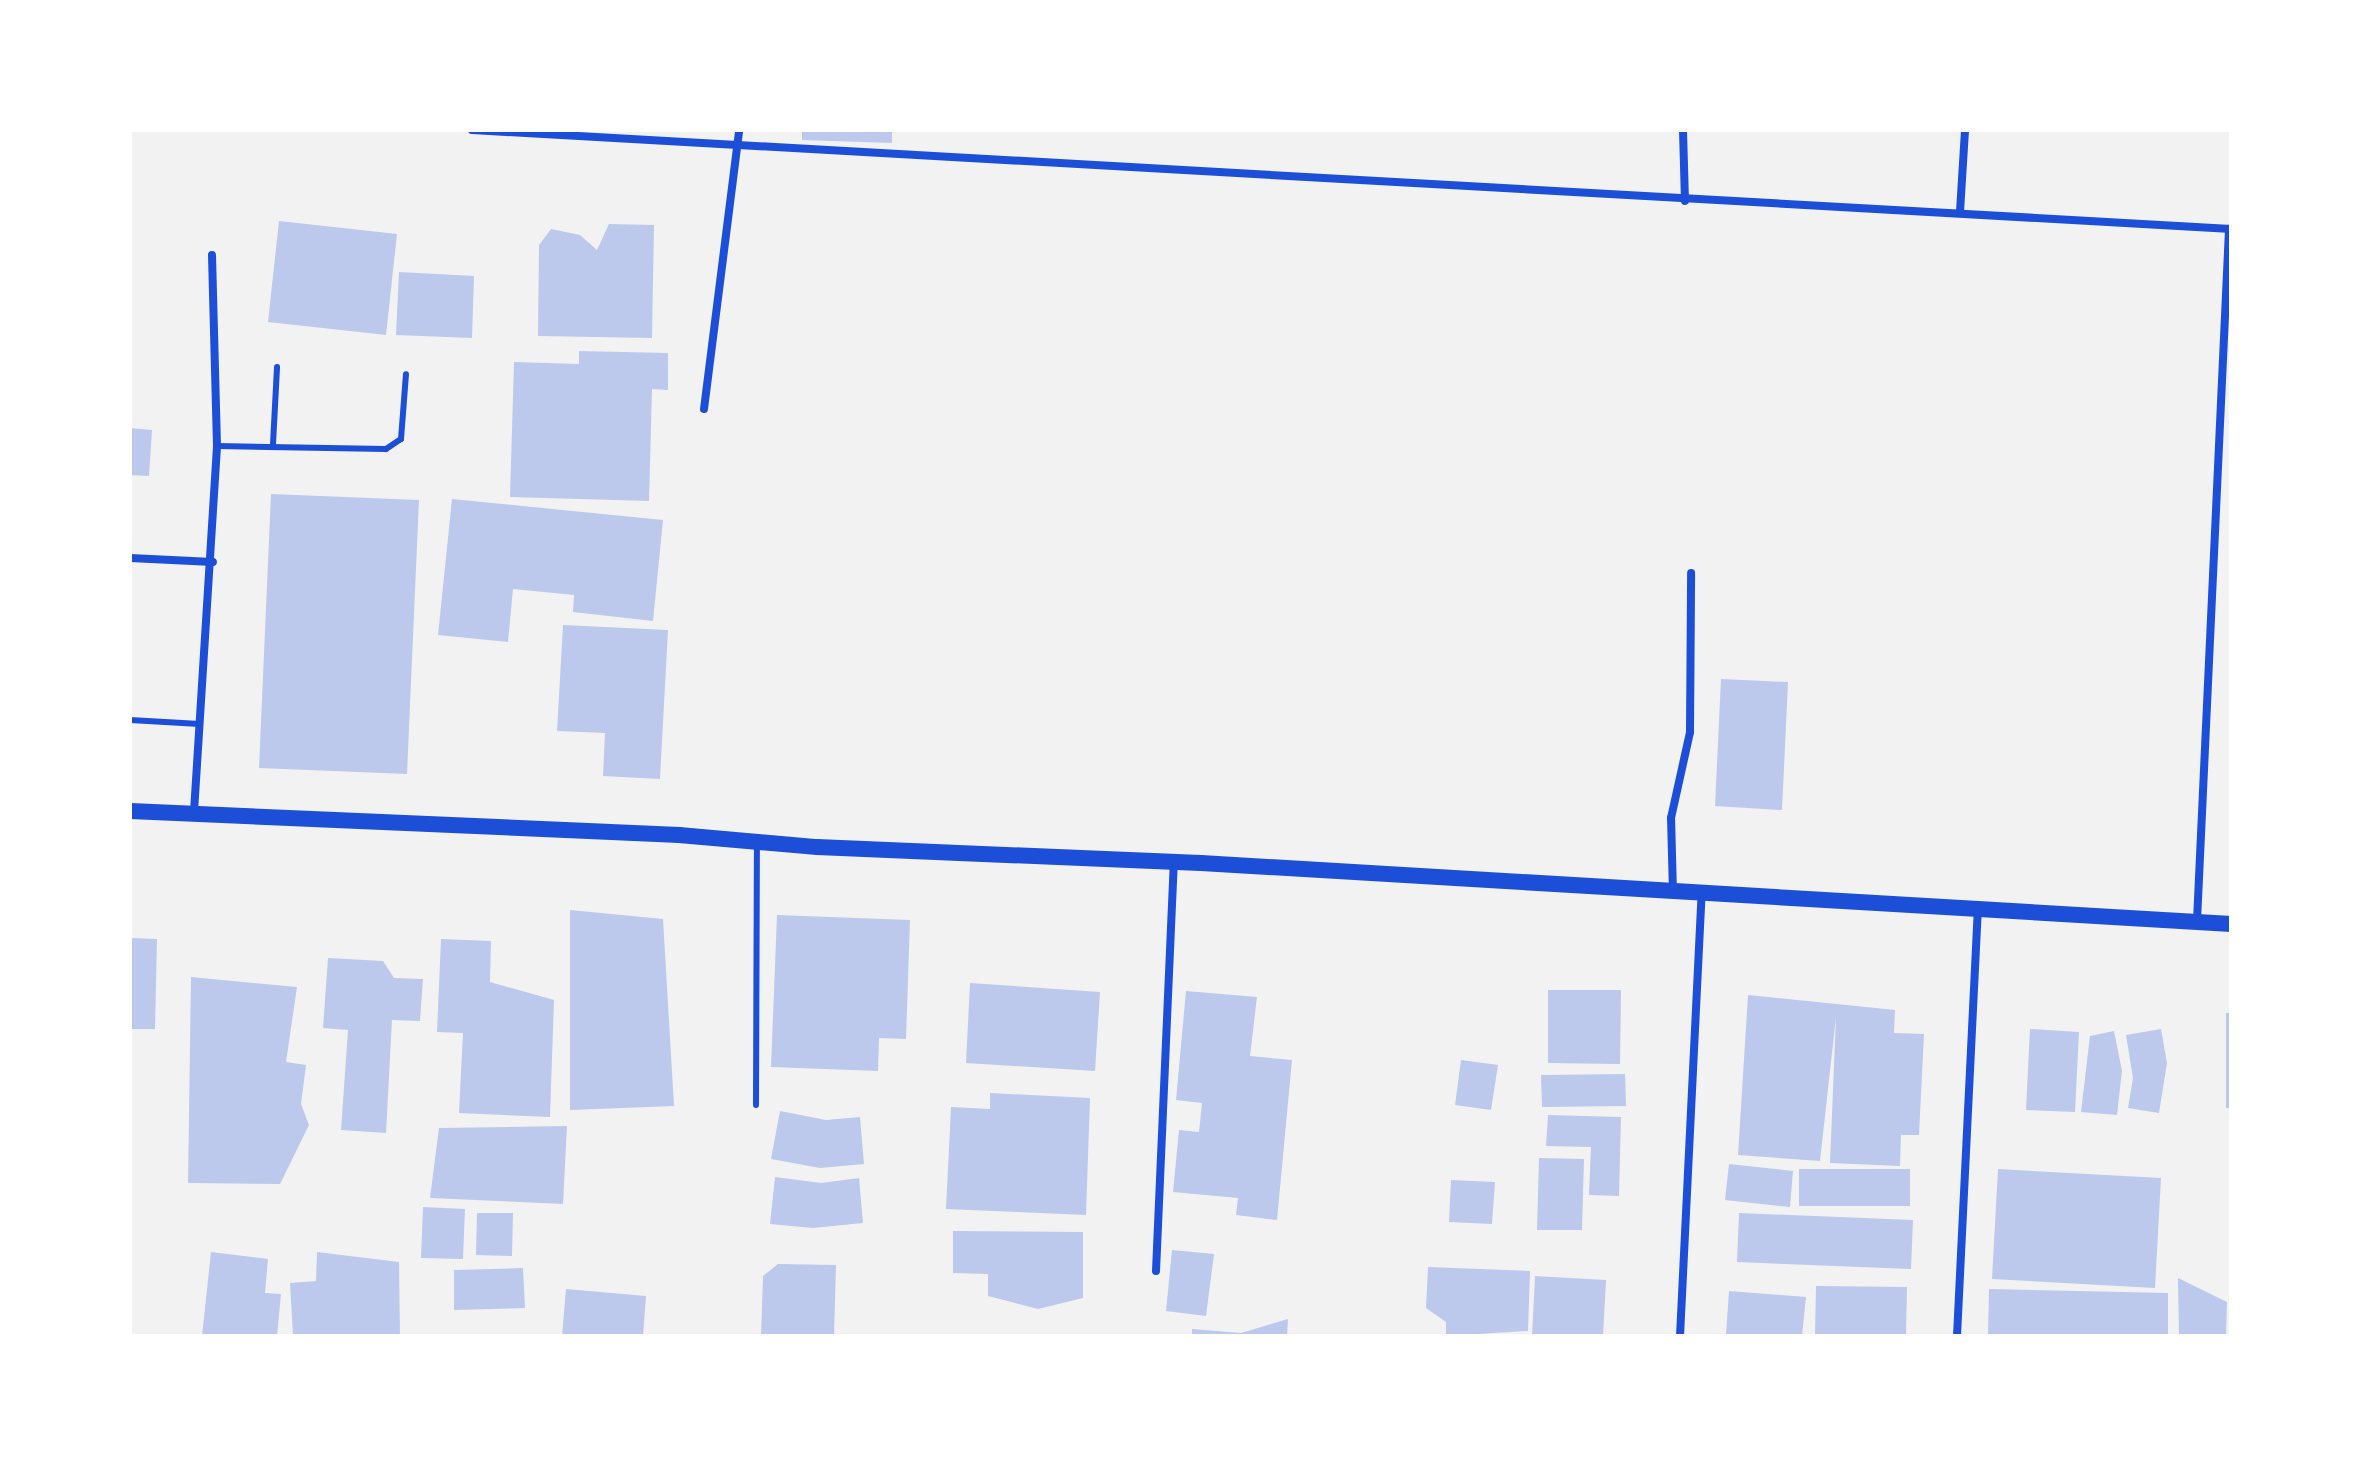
<!DOCTYPE html>
<style>
body{margin:0}
#map{position:relative;width:2361px;height:1466px;overflow:hidden;background:#f2f2f2;font-family:"Space Grotesk",sans-serif}
div>[style]{position:absolute}
.building>*{inset:0;background:#bdc9ec}
.service>*{height:6px;margin:-3px;padding:0 3px;transform-origin:3px;border-radius:3px;background:#1d4ed8}
.minor>*{height:8px;margin:-4px;padding:0 4px;transform-origin:4px;border-radius:4px;background:#1d4ed8}
.secondary>*{height:16px;margin:-8px;padding:0 8px;transform-origin:8px;border-radius:8px;background:#1d4ed8}
span{translate:-50% -50%;white-space:nowrap;text-align:center;line-height:1.15;-webkit-text-stroke:8px #fff;paint-order:stroke}
.frame{position:absolute;inset:0;border:132px solid #fff;pointer-events:none}
</style>
<div id="map">
<div class="building">
<div style="clip-path:polygon(802px 130px,892px 130px,892px 143px,802px 140px)"></div>
<div style="clip-path:polygon(279px 221px,397px 234px,386px 335px,268px 322px)"></div>
<div style="clip-path:polygon(609px 224px,654px 225px,652px 338px,538px 336px,539px 245px,551px 229px,580px 235px,597px 250px)"></div>
<div style="clip-path:polygon(399px 272px,474px 276px,472px 338px,396px 335px)"></div>
<div style="clip-path:polygon(579px 351px,668px 353px,668px 390px,652px 389px,649px 501px,510px 497px,514px 362px,579px 364px)"></div>
<div style="clip-path:polygon(130px 428px,152px 430px,149px 476px,130px 475px)"></div>
<div style="clip-path:polygon(271px 494px,419px 500px,407px 774px,259px 768px)"></div>
<div style="clip-path:polygon(452px 499px,663px 520px,653px 621px,573px 612px,574px 595px,513px 589px,508px 642px,438px 635px)"></div>
<div style="clip-path:polygon(563px 625px,668px 630px,660px 779px,603px 776px,605px 733px,557px 731px)"></div>
<div style="clip-path:polygon(1721px 679px,1788px 682px,1782px 810px,1715px 806px)"></div>
<div style="clip-path:polygon(570px 910px,663px 919px,674px 1106px,570px 1110px)"></div>
<div style="clip-path:polygon(777px 915px,910px 920px,906px 1039px,879px 1038px,878px 1071px,771px 1067px)"></div>
<div style="clip-path:polygon(130px 938px,157px 939px,155px 1029px,130px 1029px)"></div>
<div style="clip-path:polygon(441px 939px,491px 941px,490px 982px,554px 1000px,550px 1117px,459px 1113px,463px 1033px,437px 1032px)"></div>
<div style="clip-path:polygon(328px 958px,383px 961px,394px 978px,423px 979px,420px 1021px,392px 1020px,386px 1133px,341px 1130px,348px 1030px,323px 1028px)"></div>
<div style="clip-path:polygon(191px 977px,297px 987px,286px 1062px,306px 1065px,301px 1104px,309px 1125px,280px 1184px,188px 1183px)"></div>
<div style="clip-path:polygon(970px 983px,1100px 992px,1095px 1071px,966px 1063px)"></div>
<div style="clip-path:polygon(1548px 990px,1621px 990px,1620px 1064px,1548px 1063px)"></div>
<div style="clip-path:polygon(1186px 991px,1257px 997px,1250px 1056px,1292px 1060px,1277px 1220px,1236px 1215px,1238px 1198px,1173px 1192px,1179px 1130px,1199px 1132px,1202px 1103px,1176px 1100px)"></div>
<div style="clip-path:polygon(1748px 995px,1895px 1010px,1894px 1033px,1924px 1034px,1919px 1135px,1901px 1135px,1900px 1166px,1830px 1163px,1836px 1017px,1820px 1161px,1738px 1155px)"></div>
<div style="clip-path:polygon(2226px 1013px,2231px 1013px,2231px 1108px,2226px 1108px)"></div>
<div style="clip-path:polygon(2030px 1029px,2079px 1032px,2075px 1112px,2026px 1110px)"></div>
<div style="clip-path:polygon(2161px 1029px,2167px 1063px,2159px 1113px,2128px 1108px,2133px 1078px,2126px 1035px)"></div>
<div style="clip-path:polygon(2114px 1031px,2122px 1071px,2117px 1115px,2081px 1112px,2090px 1036px)"></div>
<div style="clip-path:polygon(1461px 1060px,1498px 1065px,1491px 1110px,1455px 1105px)"></div>
<div style="clip-path:polygon(1625px 1074px,1626px 1106px,1542px 1107px,1541px 1075px)"></div>
<div style="clip-path:polygon(990px 1093px,1090px 1098px,1086px 1215px,946px 1209px,951px 1107px,990px 1109px)"></div>
<div style="clip-path:polygon(780px 1111px,826px 1120px,860px 1117px,864px 1164px,820px 1168px,771px 1159px)"></div>
<div style="clip-path:polygon(1548px 1115px,1621px 1117px,1619px 1196px,1589px 1195px,1591px 1147px,1546px 1146px)"></div>
<div style="clip-path:polygon(567px 1126px,563px 1204px,430px 1198px,439px 1128px)"></div>
<div style="clip-path:polygon(1539px 1158px,1584px 1159px,1582px 1230px,1537px 1230px)"></div>
<div style="clip-path:polygon(1729px 1164px,1793px 1171px,1790px 1207px,1725px 1200px)"></div>
<div style="clip-path:polygon(1799px 1169px,1910px 1169px,1910px 1206px,1799px 1206px)"></div>
<div style="clip-path:polygon(1998px 1169px,2161px 1178px,2155px 1288px,1992px 1279px)"></div>
<div style="clip-path:polygon(775px 1177px,821px 1183px,859px 1178px,863px 1223px,813px 1228px,770px 1224px)"></div>
<div style="clip-path:polygon(1451px 1180px,1495px 1182px,1492px 1224px,1449px 1222px)"></div>
<div style="clip-path:polygon(423px 1207px,465px 1209px,463px 1259px,421px 1258px)"></div>
<div style="clip-path:polygon(477px 1213px,513px 1213px,512px 1256px,476px 1255px)"></div>
<div style="clip-path:polygon(1739px 1213px,1913px 1220px,1911px 1269px,1737px 1262px)"></div>
<div style="clip-path:polygon(953px 1231px,1083px 1232px,1083px 1298px,1038px 1309px,988px 1296px,988px 1274px,953px 1273px)"></div>
<div style="clip-path:polygon(1172px 1250px,1214px 1254px,1206px 1316px,1166px 1311px)"></div>
<div style="clip-path:polygon(211px 1252px,268px 1259px,265px 1293px,281px 1294px,277px 1336px,202px 1336px)"></div>
<div style="clip-path:polygon(317px 1252px,399px 1262px,400px 1336px,293px 1336px,290px 1283px,316px 1281px)"></div>
<div style="clip-path:polygon(778px 1264px,836px 1265px,834px 1336px,761px 1336px,763px 1276px)"></div>
<div style="clip-path:polygon(1428px 1267px,1530px 1271px,1528px 1331px,1446px 1336px,1446px 1322px,1426px 1308px)"></div>
<div style="clip-path:polygon(523px 1268px,525px 1308px,454px 1310px,454px 1270px)"></div>
<div style="clip-path:polygon(1535px 1276px,1606px 1280px,1603px 1336px,1532px 1336px)"></div>
<div style="clip-path:polygon(2178px 1278px,2227px 1302px,2226px 1336px,2179px 1336px)"></div>
<div style="clip-path:polygon(1816px 1286px,1907px 1287px,1906px 1335px,1815px 1334px)"></div>
<div style="clip-path:polygon(566px 1289px,646px 1296px,643px 1336px,562px 1336px)"></div>
<div style="clip-path:polygon(1989px 1289px,2168px 1293px,2168px 1336px,1988px 1336px)"></div>
<div style="clip-path:polygon(1729px 1291px,1806px 1297px,1802px 1336px,1726px 1334px)"></div>
<div style="clip-path:polygon(1288px 1319px,1287px 1336px,1192px 1336px,1192px 1329px,1241px 1333px)"></div>
</div>
<div class="service">
<div style="left:273px;top:444px;width:77px;rotate:-87deg"></div>
<div style="left:217px;top:446px;width:169px;rotate:1deg"></div>
<div style="left:386px;top:449px;width:18px;rotate:-34deg"></div>
<div style="left:401px;top:439px;width:65px;rotate:-85.6deg"></div>
<div style="left:130px;top:720px;width:70px;rotate:3.3deg"></div>
<div style="left:756px;top:1105px;width:260px;rotate:-89.8deg"></div>
</div>
<div class="minor">
<div style="left:472px;top:130px;width:1762px;rotate:3.22deg"></div>
<div style="left:1683px;top:130px;width:71px;rotate:88.4deg"></div>
<div style="left:1960px;top:212px;width:82px;rotate:-86.5deg"></div>
<div style="left:704px;top:409px;width:281px;rotate:-82.8deg"></div>
<div style="left:130px;top:558px;width:83px;rotate:2.8deg"></div>
<div style="left:194px;top:812px;width:367px;rotate:-86.4deg"></div>
<div style="left:217px;top:446px;width:191px;rotate:-91.5deg"></div>
<div style="left:1673px;top:893px;width:75px;rotate:-91.5deg"></div>
<div style="left:1671px;top:818px;width:88px;rotate:-77.5deg"></div>
<div style="left:1690px;top:732px;width:159px;rotate:-89.6deg"></div>
<div style="left:2197px;top:921px;width:693px;rotate:-87.35deg"></div>
<div style="left:1156px;top:1271px;width:407px;rotate:-87.5deg"></div>
<div style="left:1680px;top:1336px;width:445px;rotate:-87.2deg"></div>
<div style="left:1957px;top:1336px;width:426px;rotate:-87.2deg"></div>
</div>
<div class="secondary">
<div style="left:130px;top:811px;width:550px;rotate:2.5deg"></div>
<div style="left:679px;top:835px;width:139px;rotate:5deg"></div>
<div style="left:817px;top:847px;width:384px;rotate:2.4deg"></div>
<div style="left:1201px;top:863px;width:1032px;rotate:3.39deg"></div>
</div>
<div class="frame"></div>
</div>
